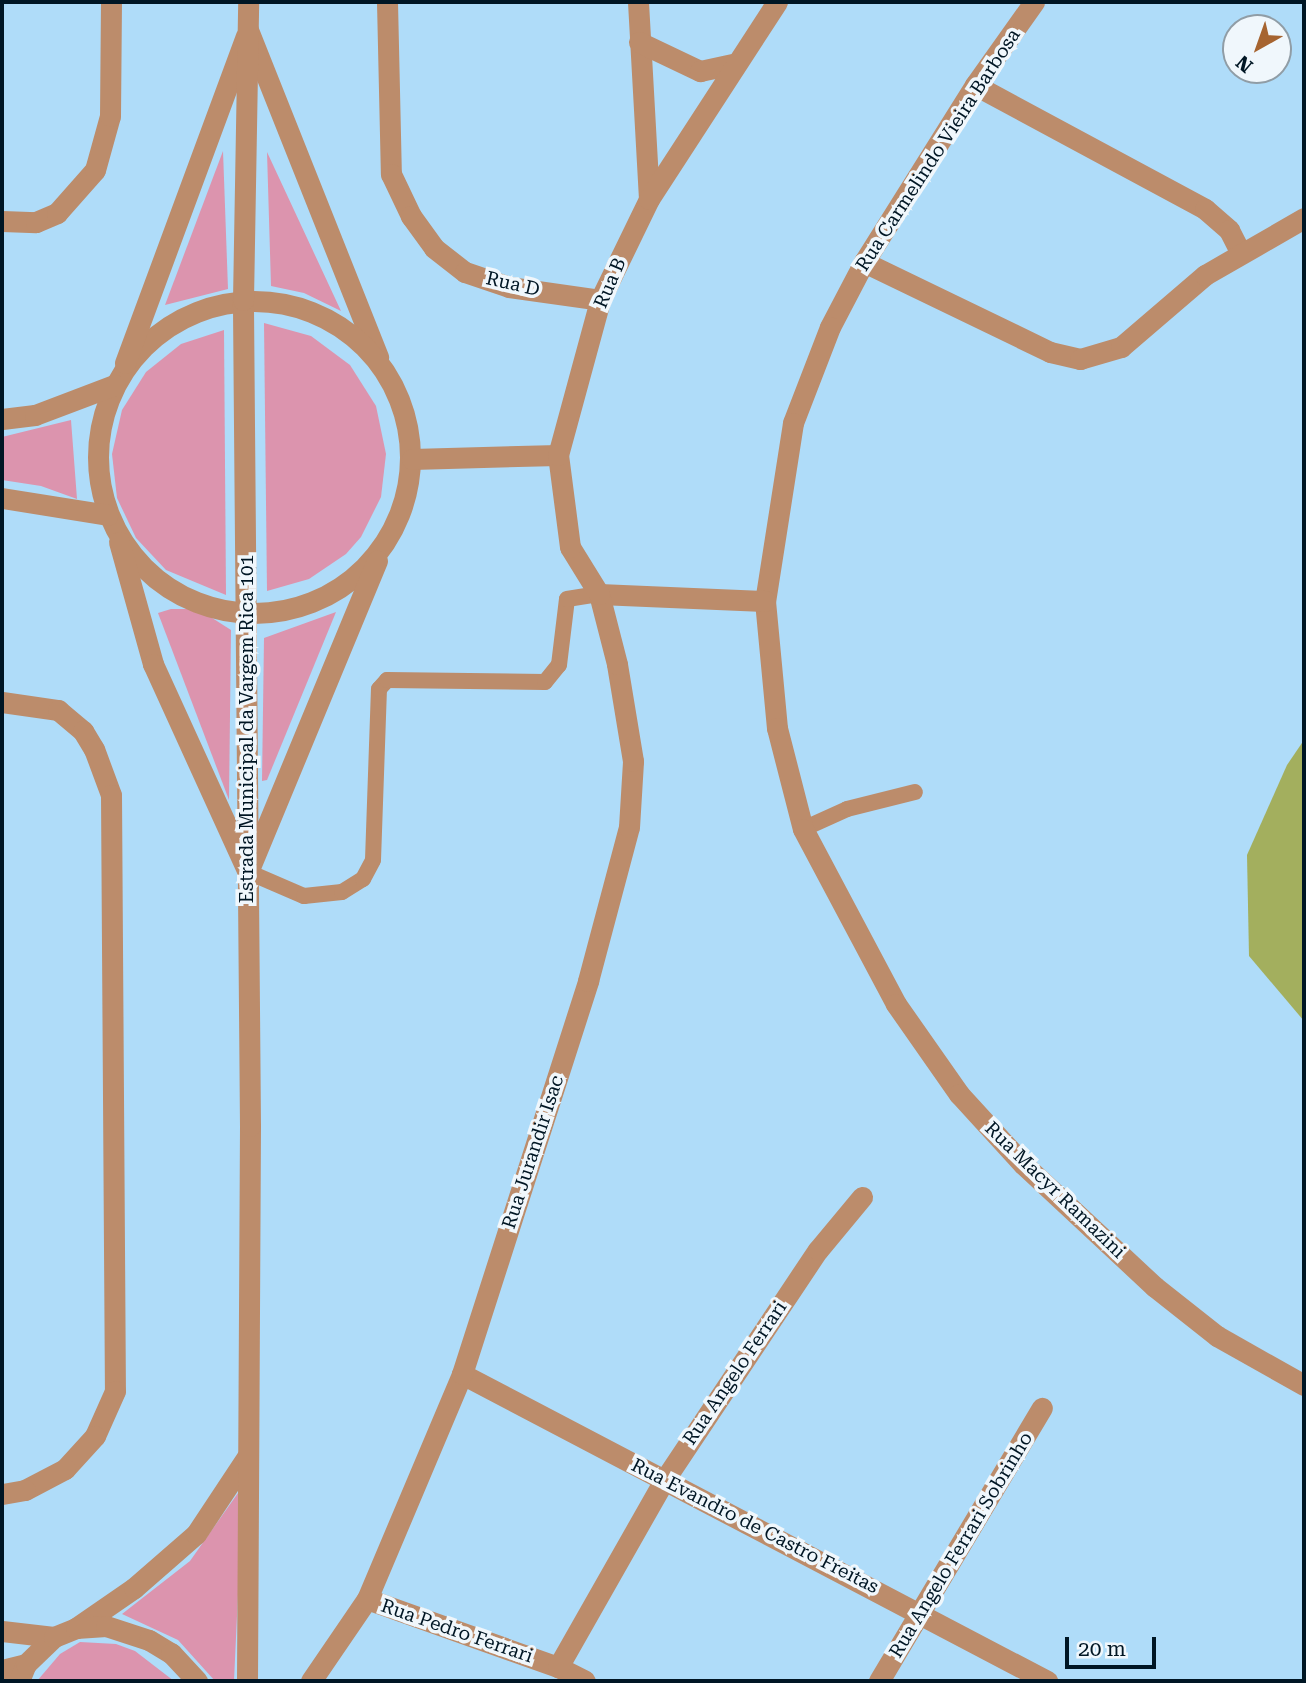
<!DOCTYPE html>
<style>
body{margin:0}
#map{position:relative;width:1306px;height:1683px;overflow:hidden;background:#afdcf9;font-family:"Roboto Serif",serif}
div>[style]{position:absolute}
.green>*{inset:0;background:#dc94ae}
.water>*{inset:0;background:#a3af5e}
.service>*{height:16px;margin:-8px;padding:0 8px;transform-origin:8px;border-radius:8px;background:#bc8c6b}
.minor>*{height:21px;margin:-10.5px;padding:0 10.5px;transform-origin:10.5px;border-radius:10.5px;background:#bc8c6b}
.minor>.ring{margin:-10.5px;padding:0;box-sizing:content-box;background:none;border:21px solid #bc8c6b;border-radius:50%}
.tertiary>*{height:21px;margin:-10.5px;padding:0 10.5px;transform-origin:10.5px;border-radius:10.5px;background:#bc8c6b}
span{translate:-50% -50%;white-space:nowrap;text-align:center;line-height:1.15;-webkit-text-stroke:7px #f0f7fc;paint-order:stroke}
.street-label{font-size:19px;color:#001624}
.frame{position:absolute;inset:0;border:4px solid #001624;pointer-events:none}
.north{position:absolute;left:1222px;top:14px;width:70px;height:70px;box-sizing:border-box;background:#f0f7fc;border:2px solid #909da6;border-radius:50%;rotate:220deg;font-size:19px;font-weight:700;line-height:28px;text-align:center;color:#001624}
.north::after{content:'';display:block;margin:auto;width:24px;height:32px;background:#a66430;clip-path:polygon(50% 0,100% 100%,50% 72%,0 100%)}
.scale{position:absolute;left:1065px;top:1637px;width:91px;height:32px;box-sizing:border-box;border:4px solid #001624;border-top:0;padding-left:9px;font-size:21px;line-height:24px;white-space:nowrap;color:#001624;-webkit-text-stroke:5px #f0f7fc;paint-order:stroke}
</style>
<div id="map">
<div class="green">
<div style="clip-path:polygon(223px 151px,228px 289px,165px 305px)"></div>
<div style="clip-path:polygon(267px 152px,341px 311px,304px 293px,271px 286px)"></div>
<div style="clip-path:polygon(264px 323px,311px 336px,350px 365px,376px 406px,386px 454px,381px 497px,361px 537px,346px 554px,309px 579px,267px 591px)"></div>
<div style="clip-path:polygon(224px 330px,226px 595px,166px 570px,136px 538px,117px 498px,112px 454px,122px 410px,146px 372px,181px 344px)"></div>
<div style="clip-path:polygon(71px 420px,77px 499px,41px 486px,2px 480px,2px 437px)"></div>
<div style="clip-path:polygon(171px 609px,198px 609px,231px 630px,229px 800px,158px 613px)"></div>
<div style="clip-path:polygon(336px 612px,267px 780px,262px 781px,264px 638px)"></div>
<div style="clip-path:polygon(243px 1486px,234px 1681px,215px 1681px,178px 1640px,122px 1614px,190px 1561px)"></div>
<div style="clip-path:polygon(80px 1642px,116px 1644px,135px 1651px,174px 1681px,37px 1681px,60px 1654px)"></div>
</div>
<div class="water">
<div style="clip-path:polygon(1304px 740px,1304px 1021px,1249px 956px,1247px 855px,1287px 765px)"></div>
</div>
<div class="service">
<div style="left:803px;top:829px;width:48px;rotate:-24.4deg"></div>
<div style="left:847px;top:809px;width:70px;rotate:-14deg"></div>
<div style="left:248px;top:872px;width:61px;rotate:23.2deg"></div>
<div style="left:304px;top:896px;width:38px;rotate:-6deg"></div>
<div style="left:342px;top:892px;width:25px;rotate:-32deg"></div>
<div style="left:363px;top:879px;width:21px;rotate:-62deg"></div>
<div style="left:373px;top:860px;width:171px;rotate:-88deg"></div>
<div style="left:379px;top:689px;width:12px;rotate:-48deg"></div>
<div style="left:387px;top:680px;width:158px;rotate:0.7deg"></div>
<div style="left:545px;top:682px;width:22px;rotate:-51deg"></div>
<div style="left:559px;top:665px;width:66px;rotate:-83.1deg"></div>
<div style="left:567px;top:599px;width:32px;rotate:-9deg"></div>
</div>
<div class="minor">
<div style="left:387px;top:2px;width:172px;rotate:88.7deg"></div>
<div style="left:391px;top:174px;width:47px;rotate:64.5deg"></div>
<div style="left:411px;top:216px;width:39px;rotate:54deg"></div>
<div style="left:434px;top:248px;width:39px;rotate:38deg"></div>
<div style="left:465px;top:272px;width:46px;rotate:18.8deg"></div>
<div style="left:509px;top:287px;width:92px;rotate:8.1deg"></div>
<div style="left:638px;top:2px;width:197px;rotate:86.8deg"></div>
<div style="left:1034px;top:2px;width:102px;rotate:125.4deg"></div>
<div style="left:975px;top:85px;width:209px;rotate:122.1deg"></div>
<div style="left:864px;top:262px;width:73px;rotate:117.6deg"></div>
<div style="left:830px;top:327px;width:103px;rotate:111.1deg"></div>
<div style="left:793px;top:423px;width:180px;rotate:98.9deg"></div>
<div style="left:765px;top:601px;width:128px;rotate:84.6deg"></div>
<div style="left:777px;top:728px;width:104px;rotate:75.6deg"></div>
<div style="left:803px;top:829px;width:198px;rotate:62deg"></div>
<div style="left:896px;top:1004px;width:110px;rotate:55deg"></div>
<div style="left:959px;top:1094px;width:95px;rotate:47.6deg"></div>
<div style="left:1023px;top:1164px;width:180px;rotate:43deg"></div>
<div style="left:1155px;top:1287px;width:79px;rotate:38.3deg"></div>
<div style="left:1217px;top:1336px;width:100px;rotate:29.4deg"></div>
<div style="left:248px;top:30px;width:352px;rotate:68.3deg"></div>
<div style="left:639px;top:42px;width:68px;rotate:25.4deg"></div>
<div style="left:700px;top:71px;width:33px;rotate:-12deg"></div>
<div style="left:975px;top:85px;width:261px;rotate:28.3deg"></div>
<div style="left:1205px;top:209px;width:32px;rotate:41deg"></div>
<div style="left:1229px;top:230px;width:25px;rotate:63deg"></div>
<div style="left:2px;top:221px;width:34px;rotate:2deg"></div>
<div style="left:36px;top:222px;width:23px;rotate:-23deg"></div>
<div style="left:57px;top:213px;width:57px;rotate:-48.5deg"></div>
<div style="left:95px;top:170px;width:56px;rotate:-74.5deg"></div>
<div style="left:110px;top:116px;width:114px;rotate:-89.5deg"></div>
<div style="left:864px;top:262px;width:207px;rotate:25.8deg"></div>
<div style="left:1050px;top:352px;width:31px;rotate:13deg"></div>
<div style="left:1080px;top:359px;width:43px;rotate:-16.3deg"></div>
<div style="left:1121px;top:347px;width:111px;rotate:-40.6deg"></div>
<div style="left:1205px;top:275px;width:114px;rotate:-29.9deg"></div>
<div class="ring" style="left:98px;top:301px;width:291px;height:291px"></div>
<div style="left:125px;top:363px;width:349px;rotate:-69.7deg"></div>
<div style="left:2px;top:419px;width:33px;rotate:-7deg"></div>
<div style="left:35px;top:415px;width:85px;rotate:-20.8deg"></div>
<div style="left:412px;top:459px;width:146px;rotate:-1.6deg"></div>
<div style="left:2px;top:498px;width:107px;rotate:9.1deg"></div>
<div style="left:119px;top:542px;width:127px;rotate:74.4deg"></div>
<div style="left:153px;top:664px;width:229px;rotate:65.5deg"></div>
<div style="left:599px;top:594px;width:166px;rotate:2.4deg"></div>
<div style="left:2px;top:702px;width:57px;rotate:8.1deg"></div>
<div style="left:58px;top:710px;width:33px;rotate:40deg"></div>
<div style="left:83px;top:731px;width:21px;rotate:59deg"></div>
<div style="left:94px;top:749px;width:49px;rotate:69.7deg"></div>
<div style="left:111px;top:795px;width:596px;rotate:89.62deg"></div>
<div style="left:115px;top:1391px;width:49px;rotate:114deg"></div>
<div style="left:95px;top:1436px;width:45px;rotate:132.3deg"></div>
<div style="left:65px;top:1469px;width:45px;rotate:152.3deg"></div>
<div style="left:25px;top:1490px;width:23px;rotate:170deg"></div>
<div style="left:248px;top:872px;width:337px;rotate:-67.5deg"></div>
<div style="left:462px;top:1374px;width:661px;rotate:27.69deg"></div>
<div style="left:367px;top:1599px;width:203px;rotate:19.6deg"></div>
<div style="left:558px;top:1667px;width:30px;rotate:27deg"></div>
<div style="left:558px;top:1667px;width:216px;rotate:-60.4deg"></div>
<div style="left:665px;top:1479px;width:275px;rotate:-56.3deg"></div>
<div style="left:818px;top:1250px;width:69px;rotate:-50.3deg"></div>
<div style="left:311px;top:1681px;width:99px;rotate:-55.7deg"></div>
<div style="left:367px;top:1599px;width:244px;rotate:-67.1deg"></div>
<div style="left:462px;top:1374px;width:413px;rotate:-72.2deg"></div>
<div style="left:588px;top:981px;width:159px;rotate:-75.1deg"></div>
<div style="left:629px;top:827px;width:66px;rotate:-86.5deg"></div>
<div style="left:633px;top:761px;width:98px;rotate:-99.4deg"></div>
<div style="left:617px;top:664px;width:72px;rotate:-104.4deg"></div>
<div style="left:599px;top:594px;width:55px;rotate:-121.7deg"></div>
<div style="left:570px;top:547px;width:93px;rotate:-97.4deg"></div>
<div style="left:558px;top:455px;width:161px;rotate:-74.8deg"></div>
<div style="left:600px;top:300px;width:112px;rotate:-64.1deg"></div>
<div style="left:649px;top:199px;width:235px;rotate:-57deg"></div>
<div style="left:879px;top:1681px;width:318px;rotate:-59.2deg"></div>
</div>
<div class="tertiary">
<div style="left:76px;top:1628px;width:70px;rotate:-34.6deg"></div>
<div style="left:134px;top:1588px;width:82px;rotate:-41.1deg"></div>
<div style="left:196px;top:1534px;width:92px;rotate:-56.5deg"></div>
<div style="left:2px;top:1631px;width:52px;rotate:6.6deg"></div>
<div style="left:2px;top:1670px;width:25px;rotate:-14deg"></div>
<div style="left:19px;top:1681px;width:18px;rotate:-68deg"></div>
<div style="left:26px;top:1664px;width:39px;rotate:-44deg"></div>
<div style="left:54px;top:1637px;width:24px;rotate:-22deg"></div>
<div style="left:76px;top:1628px;width:30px;rotate:-4deg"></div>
<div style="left:106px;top:1626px;width:45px;rotate:18deg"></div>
<div style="left:149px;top:1640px;width:26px;rotate:31deg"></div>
<div style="left:171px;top:1653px;width:38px;rotate:47deg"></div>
<div style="left:247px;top:1681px;width:555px;rotate:-89.69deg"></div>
<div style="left:250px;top:1126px;width:826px;rotate:-90.49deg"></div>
<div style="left:243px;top:300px;width:298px;rotate:-89deg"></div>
</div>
<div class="street-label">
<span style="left:938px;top:150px;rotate:-57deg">Rua Carmelindo Vieira Barbosa</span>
<span style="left:610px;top:283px;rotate:-67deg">Rua B</span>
<span style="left:513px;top:284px;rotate:13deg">Rua D</span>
<span style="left:247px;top:729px;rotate:-90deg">Estrada Municipal da Vargem Rica 101</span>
<span style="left:533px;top:1152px;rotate:-72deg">Rua Jurandir Isac</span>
<span style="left:1055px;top:1190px;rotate:44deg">Rua Macyr Ramazini</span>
<span style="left:735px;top:1373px;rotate:-56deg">Rua Angelo Ferrari</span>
<span style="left:755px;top:1526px;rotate:27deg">Rua Evandro de Castro Freitas</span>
<span style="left:961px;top:1545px;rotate:-59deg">Rua Angelo Ferrari Sobrinho</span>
<span style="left:457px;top:1631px;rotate:19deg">Rua Pedro Ferrari</span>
</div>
<div class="frame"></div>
<div class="north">N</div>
<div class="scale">20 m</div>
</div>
